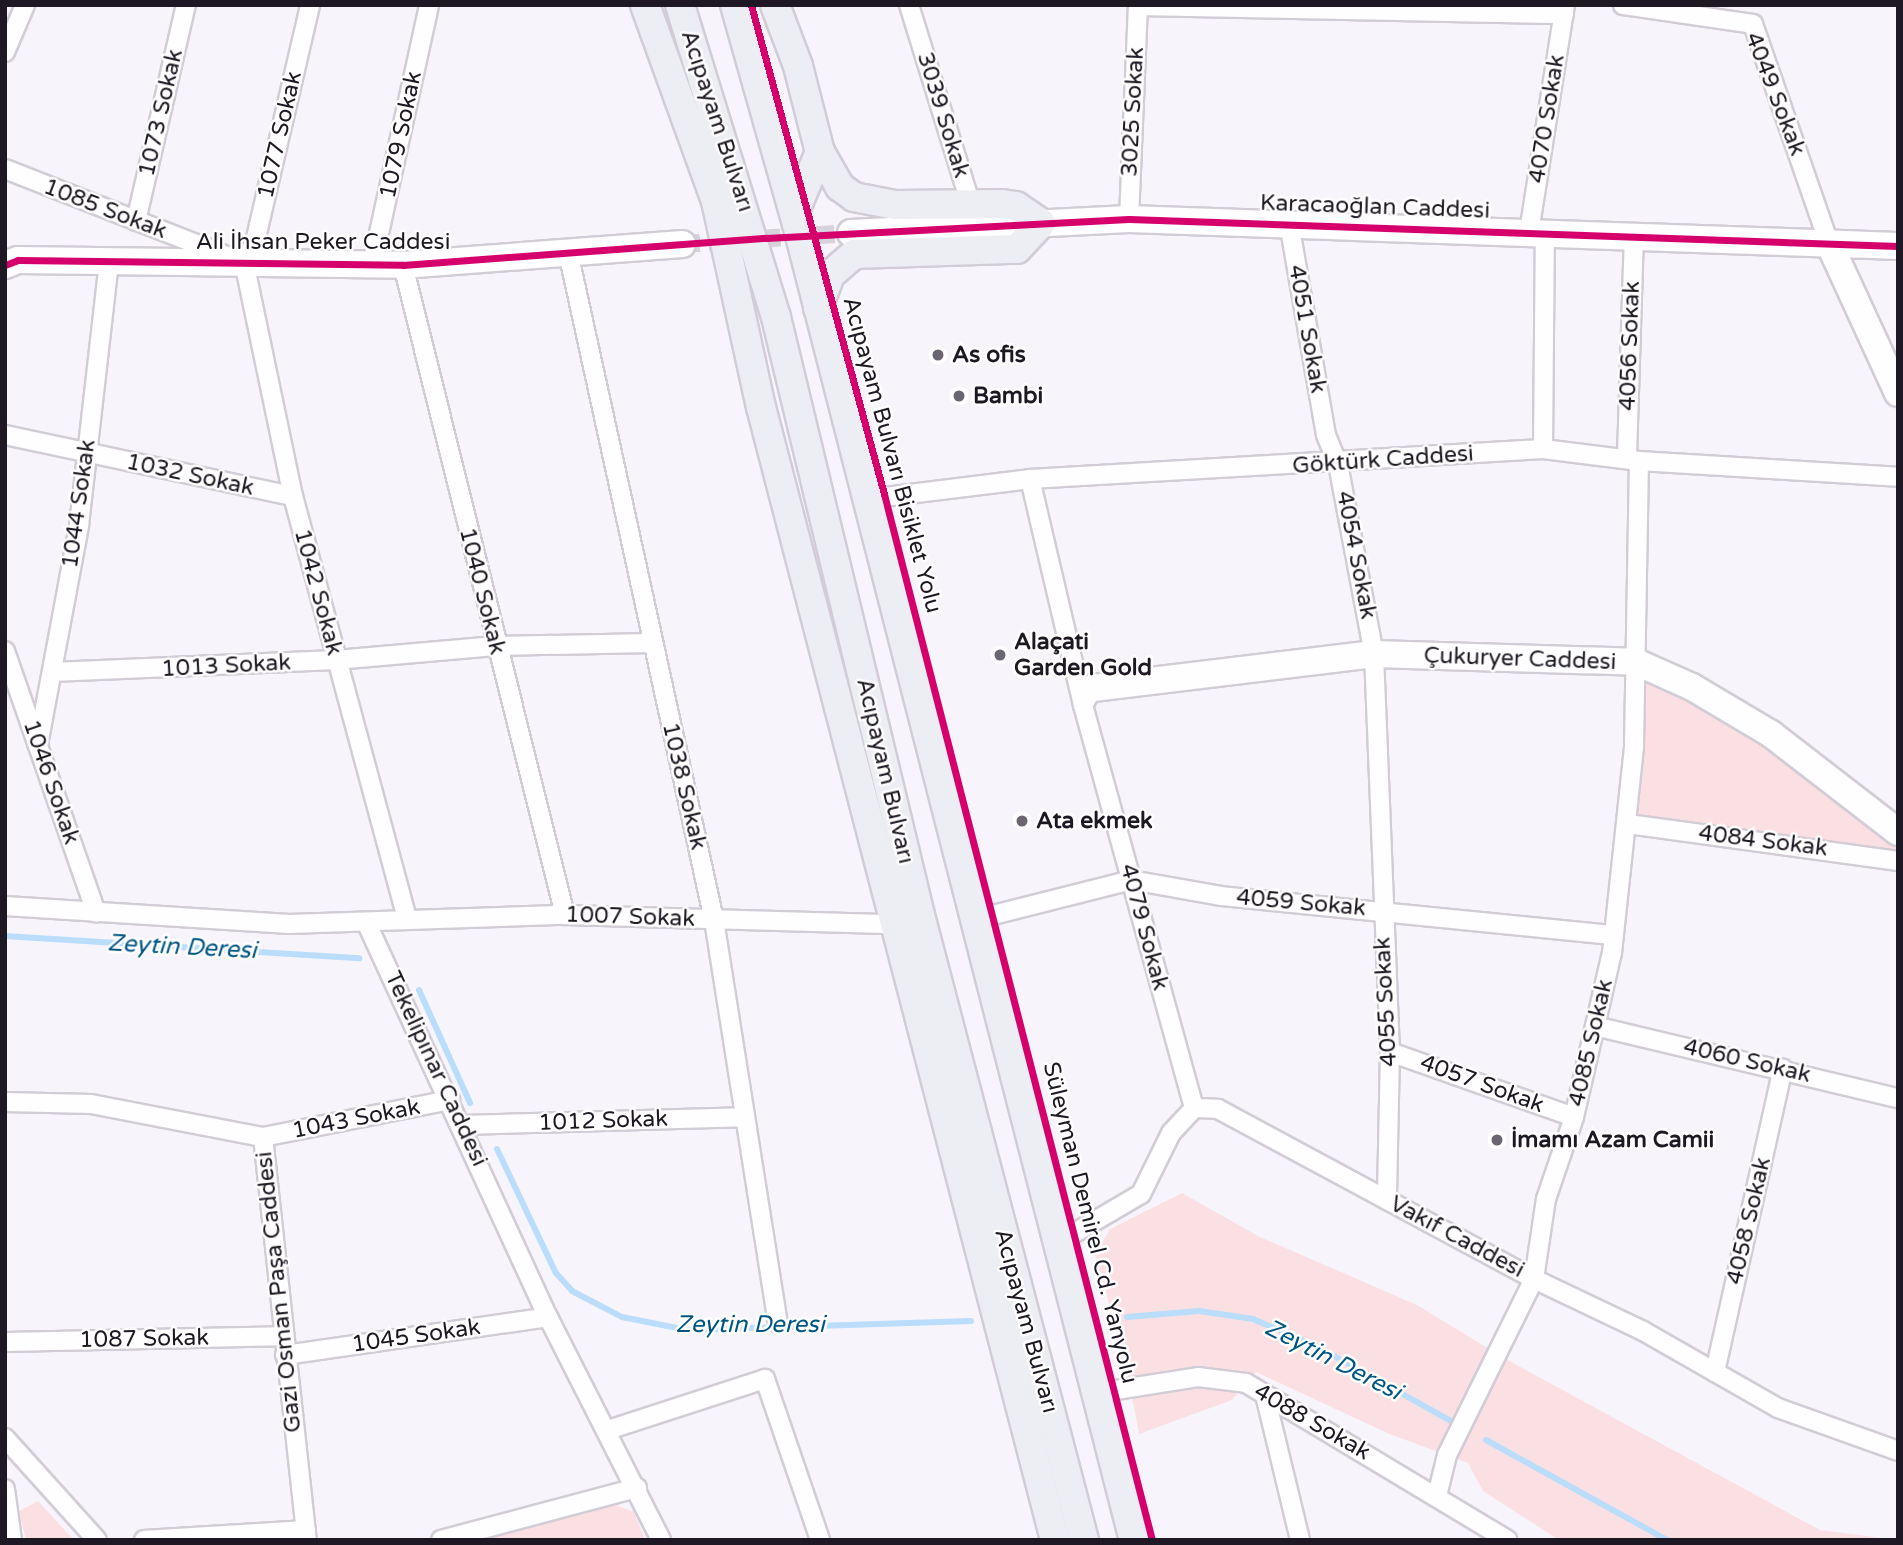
<!DOCTYPE html>
<meta charset="utf-8">
<style>
body{margin:0}
#map{position:relative;width:1903px;height:1545px;overflow:hidden;background:#f8f4fc;font-family:"Varela Round",sans-serif}
div>[style]{position:absolute}
.green>*{inset:0;background:#fbe0e3}
.stream>*{height:6px;margin:-3px;padding:0 3px;transform-origin:3px;border-radius:3px;background:#b9ddfb}
.street-tunnel>*{height:18px;margin-top:-9px;transform-origin:0;background:repeating-linear-gradient(90deg,#d7d3dc 0 18px,transparent 0 27px)}
.roads{filter:drop-shadow(2px 0 #d2ccd6) drop-shadow(-2px 0 #d2ccd6) drop-shadow(0 2px #d2ccd6) drop-shadow(0 -2px #d2ccd6)}
.street>*{height:18px;margin:-9px;padding:0 9px;transform-origin:9px;border-radius:9px;background:#fefdff}
.secondary>*{height:26px;margin:-13px;padding:0 13px;transform-origin:13px;border-radius:13px;background:#fefdff}
.primary>*{height:28px;margin:-14px;padding:0 14px;transform-origin:14px;border-radius:14px;background:#ededf4}
.cycleway>*{height:7px;margin:-3.5px;padding:0 3.5px;transform-origin:3.5px;border-radius:3.5px;background:#d6006c}
.dots>*{width:19px;height:19px;translate:-50% -50%;box-sizing:border-box;border:4px solid #fff;border-radius:50%}
span{translate:-50% -50%;white-space:nowrap;text-align:center;line-height:1.15;-webkit-text-stroke:5px #fff;paint-order:stroke}
.street-label{font-size:23px;color:#1e1824}
.poi-label{font-size:23px;color:#1e1824;font-weight:700}
.left{translate:0 -50%;text-align:left}
.water-label{font-size:24px;color:#005683;font-style:italic}
.frame{position:absolute;inset:0;border:7px solid #1e1824;pointer-events:none}
</style>
<div id="map">
<div class="green">
<div style="clip-path:polygon(1647px 677px,1655px 677px,1794px 763px,1898px 845px,1898px 856px,1635px 817px)"></div>
<div style="clip-path:polygon(1182px 1193px,1260px 1237px,1417px 1305px,1504px 1358px,1820px 1530px,1898px 1540px,1559px 1540px,1483px 1491px,1468px 1463px,1387px 1433px,1256px 1372px,1232px 1400px,1139px 1434px,1126px 1363px,1095px 1254px,1110px 1229px)"></div>
<div style="clip-path:polygon(38px 1501px,74px 1540px,26px 1540px,19px 1511px)"></div>
<div style="clip-path:polygon(613px 1504px,634px 1512px,645px 1540px,476px 1540px)"></div>
</div>
<div class="stream">
<div style="left:5px;top:936px;width:355px;rotate:3.6deg"></div>
<div style="left:419px;top:990px;width:124px;rotate:65.7deg"></div>
<div style="left:497px;top:1149px;width:137px;rotate:64.6deg"></div>
<div style="left:556px;top:1273px;width:24px;rotate:48deg"></div>
<div style="left:572px;top:1291px;width:56px;rotate:27.5deg"></div>
<div style="left:622px;top:1317px;width:66px;rotate:11.3deg"></div>
<div style="left:687px;top:1330px;width:284px;rotate:-1.8deg"></div>
<div style="left:1127px;top:1317px;width:72px;rotate:-4.8deg"></div>
<div style="left:1199px;top:1311px;width:55px;rotate:8.4deg"></div>
<div style="left:1253px;top:1319px;width:71px;rotate:23.3deg"></div>
<div style="left:1318px;top:1347px;width:152px;rotate:29.1deg"></div>
<div style="left:1486px;top:1440px;width:207px;rotate:28.9deg"></div>
</div>
<div class="street-tunnel">
<div style="left:682px;top:244px;width:169px;rotate:-3.7deg"></div>
</div>
<div class="roads">
<div class="street">
<div style="left:909px;top:5px;width:217px;rotate:72.8deg"></div>
<div style="left:1623px;top:5px;width:131px;rotate:8.3deg"></div>
<div style="left:1753px;top:24px;width:232px;rotate:70.9deg"></div>
<div style="left:1138px;top:6px;width:426px;rotate:1.1deg"></div>
<div style="left:5px;top:52px;width:51px;rotate:-66.9deg"></div>
<div style="left:5px;top:169px;width:242px;rotate:21.4deg"></div>
<div style="left:1129px;top:219px;width:214px;rotate:-87.6deg"></div>
<div style="left:136px;top:221px;width:222px;rotate:-77deg"></div>
<div style="left:1289px;top:223px;width:215px;rotate:80.1deg"></div>
<div style="left:1326px;top:435px;width:31px;rotate:68deg"></div>
<div style="left:1338px;top:464px;width:193px;rotate:79.3deg"></div>
<div style="left:1374px;top:654px;width:398px;rotate:87.7deg"></div>
<div style="left:1390px;top:1052px;width:148px;rotate:91.2deg"></div>
<div style="left:1529px;top:232px;width:230px;rotate:-81deg"></div>
<div style="left:568px;top:252px;width:684px;rotate:77.67deg"></div>
<div style="left:714px;top:920px;width:408px;rotate:81deg"></div>
<div style="left:244px;top:262px;width:239px;rotate:78.2deg"></div>
<div style="left:293px;top:496px;width:437px;rotate:74.9deg"></div>
<div style="left:244px;top:262px;width:23px;rotate:-61deg"></div>
<div style="left:255px;top:242px;width:243px;rotate:-76.9deg"></div>
<div style="left:372px;top:265px;width:266px;rotate:-77.6deg"></div>
<div style="left:403px;top:265px;width:670px;rotate:76.01deg"></div>
<div style="left:5px;top:435px;width:294px;rotate:12deg"></div>
<div style="left:1543px;top:449px;width:216px;rotate:-89.5deg"></div>
<div style="left:1627px;top:456px;width:220px;rotate:-88.2deg"></div>
<div style="left:1030px;top:479px;width:232px;rotate:76.8deg"></div>
<div style="left:868px;top:499px;width:163px;rotate:-7deg"></div>
<div style="left:1030px;top:479px;width:514px;rotate:-3.35deg"></div>
<div style="left:1543px;top:449px;width:97px;rotate:7.1deg"></div>
<div style="left:1639px;top:461px;width:259px;rotate:3.5deg"></div>
<div style="left:5px;top:651px;width:277px;rotate:70.8deg"></div>
<div style="left:52px;top:672px;width:284px;rotate:-2.4deg"></div>
<div style="left:336px;top:660px;width:160px;rotate:-5deg"></div>
<div style="left:495px;top:646px;width:157px;rotate:-1.1deg"></div>
<div style="left:1093px;top:688px;width:20px;rotate:120deg"></div>
<div style="left:1083px;top:705px;width:418px;rotate:74.6deg"></div>
<div style="left:38px;top:745px;width:224px;rotate:-79.4deg"></div>
<div style="left:79px;top:525px;width:265px;rotate:-83.5deg"></div>
<div style="left:1628px;top:824px;width:273px;rotate:7.8deg"></div>
<div style="left:5px;top:906px;width:285px;rotate:3.6deg"></div>
<div style="left:289px;top:924px;width:276px;rotate:-1.9deg"></div>
<div style="left:565px;top:915px;width:328px;rotate:1.6deg"></div>
<div style="left:993px;top:915px;width:142px;rotate:-14.2deg"></div>
<div style="left:1131px;top:880px;width:91px;rotate:10.1deg"></div>
<div style="left:1221px;top:896px;width:394px;rotate:5.7deg"></div>
<div style="left:367px;top:924px;width:433px;rotate:65.3deg"></div>
<div style="left:548px;top:1317px;width:250px;rotate:63.1deg"></div>
<div style="left:1595px;top:1026px;width:311px;rotate:13.4deg"></div>
<div style="left:1390px;top:1052px;width:195px;rotate:19.5deg"></div>
<div style="left:5px;top:1102px;width:86px;rotate:1.3deg"></div>
<div style="left:91px;top:1104px;width:175px;rotate:10.9deg"></div>
<div style="left:263px;top:1137px;width:191px;rotate:-11.2deg"></div>
<div style="left:462px;top:1125px;width:281px;rotate:-1.6deg"></div>
<div style="left:263px;top:1137px;width:405px;rotate:83.8deg"></div>
<div style="left:1059px;top:1237px;width:12px;rotate:-9deg"></div>
<div style="left:1071px;top:1235px;width:81px;rotate:-30.4deg"></div>
<div style="left:1141px;top:1194px;width:68px;rotate:-63.8deg"></div>
<div style="left:1171px;top:1133px;width:34px;rotate:-47deg"></div>
<div style="left:1194px;top:1108px;width:24px;rotate:2deg"></div>
<div style="left:1218px;top:1109px;width:359px;rotate:28.3deg"></div>
<div style="left:1534px;top:1279px;width:121px;rotate:25.5deg"></div>
<div style="left:1643px;top:1331px;width:155px;rotate:29.7deg"></div>
<div style="left:1778px;top:1408px;width:127px;rotate:19.7deg"></div>
<div style="left:5px;top:1342px;width:277px;rotate:-1.2deg"></div>
<div style="left:285px;top:1355px;width:266px;rotate:-8.2deg"></div>
<div style="left:1715px;top:1372px;width:311px;rotate:-77.4deg"></div>
<div style="left:1097px;top:1393px;width:102px;rotate:-9deg"></div>
<div style="left:1198px;top:1377px;width:48px;rotate:7.1deg"></div>
<div style="left:1246px;top:1383px;width:305px;rotate:31deg"></div>
<div style="left:1265px;top:1395px;width:149px;rotate:76.4deg"></div>
<div style="left:608px;top:1430px;width:165px;rotate:-18deg"></div>
<div style="left:765px;top:1379px;width:170px;rotate:71.1deg"></div>
<div style="left:5px;top:1438px;width:137px;rotate:48deg"></div>
<div style="left:5px;top:1489px;width:51px;rotate:82.2deg"></div>
<div style="left:1437px;top:1496px;width:42px;rotate:-76.3deg"></div>
<div style="left:1447px;top:1455px;width:196px;rotate:-63.7deg"></div>
<div style="left:1534px;top:1279px;width:81px;rotate:-81.5deg"></div>
<div style="left:1546px;top:1199px;width:87px;rotate:-71.1deg"></div>
<div style="left:1574px;top:1117px;width:168px;rotate:-77deg"></div>
<div style="left:1612px;top:953px;width:208px;rotate:-83.9deg"></div>
<div style="left:1634px;top:746px;width:285px;rotate:-89deg"></div>
<div style="left:144px;top:1540px;width:162px;rotate:-3.5deg"></div>
<div style="left:441px;top:1540px;width:203px;rotate:-14.9deg"></div>
</div>
<div class="secondary">
<div style="left:851px;top:233px;width:278px;rotate:-2.9deg"></div>
<div style="left:1129px;top:219px;width:769px;rotate:2.01deg"></div>
<div style="left:1829px;top:243px;width:165px;rotate:65.3deg"></div>
<div style="left:5px;top:265px;width:14px;rotate:-21deg"></div>
<div style="left:18px;top:260px;width:385px;rotate:0.7deg"></div>
<div style="left:403px;top:265px;width:280px;rotate:-4.3deg"></div>
<div style="left:1093px;top:688px;width:283px;rotate:-6.9deg"></div>
<div style="left:1374px;top:654px;width:262px;rotate:1.7deg"></div>
<div style="left:1636px;top:662px;width:61px;rotate:24.1deg"></div>
<div style="left:1692px;top:687px;width:92px;rotate:30.7deg"></div>
<div style="left:1771px;top:734px;width:160px;rotate:37.7deg"></div>
</div>
<div class="primary">
<div style="left:645px;top:5px;width:208px;rotate:70.1deg"></div>
<div style="left:716px;top:201px;width:211px;rotate:77.7deg"></div>
<div style="left:761px;top:407px;width:1171px;rotate:75.45deg"></div>
<div style="left:680px;top:5px;width:326px;rotate:72.9deg"></div>
<div style="left:776px;top:317px;width:615px;rotate:76.46deg"></div>
<div style="left:920px;top:915px;width:646px;rotate:75.3deg"></div>
<div style="left:735px;top:5px;width:228px;rotate:74.2deg"></div>
<div style="left:797px;top:224px;width:1358px;rotate:75.64deg"></div>
<div style="left:775px;top:5px;width:65px;rotate:69.3deg"></div>
<div style="left:798px;top:66px;width:89px;rotate:75.7deg"></div>
<div style="left:820px;top:152px;width:66px;rotate:113.1deg"></div>
<div style="left:818px;top:308px;width:35px;rotate:-70deg"></div>
<div style="left:830px;top:275px;width:32px;rotate:-41deg"></div>
<div style="left:854px;top:254px;width:163px;rotate:-1.8deg"></div>
<div style="left:1017px;top:249px;width:35px;rotate:-47deg"></div>
<div style="left:1041px;top:223px;width:30px;rotate:-146deg"></div>
<div style="left:1016px;top:206px;width:14px;rotate:-172deg"></div>
<div style="left:1002px;top:204px;width:107px;rotate:179.5deg"></div>
<div style="left:895px;top:205px;width:42px;rotate:-169deg"></div>
<div style="left:854px;top:197px;width:17px;rotate:-144deg"></div>
<div style="left:840px;top:187px;width:40px;rotate:-119.7deg"></div>
</div>
</div>
<div class="cycleway">
<div style="left:751px;top:5px;width:507px;rotate:74.78deg"></div>
<div style="left:884px;top:494px;width:1080px;rotate:75.63deg"></div>
<div style="left:5px;top:265px;width:14px;rotate:-21deg"></div>
<div style="left:18px;top:260px;width:385px;rotate:0.7deg"></div>
<div style="left:403px;top:265px;width:364px;rotate:-4.3deg"></div>
<div style="left:766px;top:238px;width:363px;rotate:-3deg"></div>
<div style="left:1129px;top:219px;width:769px;rotate:2.01deg"></div>
</div>
<div class="dots">
<div style="left:938px;top:355px;background:#6a6570"></div>
<div style="left:959px;top:396px;background:#6a6570"></div>
<div style="left:1000px;top:655px;background:#6a6570"></div>
<div style="left:1022px;top:821px;background:#6a6570"></div>
<div style="left:1497px;top:1140px;background:#6a6570"></div>
</div>
<div class="street-label">
<span style="left:1775px;top:94px;rotate:69deg">4049 Sokak</span>
<span style="left:1133px;top:112px;rotate:-87deg">3025 Sokak</span>
<span style="left:161px;top:113px;rotate:-77deg">1073 Sokak</span>
<span style="left:943px;top:115px;rotate:73deg">3039 Sokak</span>
<span style="left:1547px;top:119px;rotate:-81deg">4070 Sokak</span>
<span style="left:717px;top:121px;rotate:72deg">Acıpayam Bulvarı</span>
<span style="left:280px;top:135px;rotate:-77deg">1077 Sokak</span>
<span style="left:401px;top:135px;rotate:-78deg">1079 Sokak</span>
<span style="left:1375px;top:207px;rotate:2deg">Karacaoğlan Caddesi</span>
<span style="left:105px;top:209px;rotate:21deg">1085 Sokak</span>
<span style="left:323px;top:242px">Ali İhsan Peker Caddesi</span>
<span style="left:1307px;top:329px;rotate:80deg">4051 Sokak</span>
<span style="left:1630px;top:346px;rotate:-88deg">4056 Sokak</span>
<span style="left:892px;top:455px;rotate:75deg">Acıpayam Bulvarı Bisiklet Yolu</span>
<span style="left:1383px;top:460px;rotate:-4deg">Göktürk Caddesi</span>
<span style="left:190px;top:475px;rotate:12deg">1032 Sokak</span>
<span style="left:79px;top:504px;rotate:-82deg">1044 Sokak</span>
<span style="left:1356px;top:555px;rotate:79deg">4054 Sokak</span>
<span style="left:482px;top:591px;rotate:76deg">1040 Sokak</span>
<span style="left:318px;top:592px;rotate:75deg">1042 Sokak</span>
<span style="left:1520px;top:659px;rotate:2deg">Çukuryer Caddesi</span>
<span style="left:226px;top:666px;rotate:-3deg">1013 Sokak</span>
<span style="left:885px;top:771px;rotate:77deg">Acıpayam Bulvarı</span>
<span style="left:51px;top:782px;rotate:71deg">1046 Sokak</span>
<span style="left:684px;top:786px;rotate:77deg">1038 Sokak</span>
<span style="left:1763px;top:841px;rotate:7deg">4084 Sokak</span>
<span style="left:1301px;top:903px;rotate:5deg">4059 Sokak</span>
<span style="left:630px;top:917px;rotate:2deg">1007 Sokak</span>
<span style="left:1144px;top:927px;rotate:75deg">4079 Sokak</span>
<span style="left:1386px;top:1002px;rotate:-93deg">4055 Sokak</span>
<span style="left:1591px;top:1043px;rotate:-77deg">4085 Sokak</span>
<span style="left:1747px;top:1061px;rotate:13deg">4060 Sokak</span>
<span style="left:436px;top:1069px;rotate:65deg">Tekelipınar Caddesi</span>
<span style="left:1482px;top:1084px;rotate:20deg">4057 Sokak</span>
<span style="left:356px;top:1119px;rotate:-11deg">1043 Sokak</span>
<span style="left:603px;top:1121px;rotate:-2deg">1012 Sokak</span>
<span style="left:1749px;top:1221px;rotate:-77deg">4058 Sokak</span>
<span style="left:1090px;top:1223px;rotate:76deg">Süleyman Demirel Cd. Yanyolu</span>
<span style="left:1457px;top:1237px;rotate:28deg">Vakıf Caddesi</span>
<span style="left:279px;top:1292px;rotate:-96deg">Gazi Osman Paşa Caddesi</span>
<span style="left:1026px;top:1321px;rotate:75deg">Acıpayam Bulvarı</span>
<span style="left:416px;top:1336px;rotate:-8deg">1045 Sokak</span>
<span style="left:144px;top:1339px;rotate:-1deg">1087 Sokak</span>
<span style="left:1312px;top:1422px;rotate:30deg">4088 Sokak</span>
</div>
<div class="poi-label">
<span class="left" style="left:952px;top:355px">As ofis</span>
<span class="left" style="left:973px;top:396px">Bambi</span>
<span class="left" style="left:1014px;top:655px">Alaçati<br>Garden Gold</span>
<span class="left" style="left:1036px;top:821px">Ata ekmek</span>
<span class="left" style="left:1511px;top:1140px">İmamı Azam Camii</span>
</div>
<div class="water-label">
<span style="left:182px;top:947px;rotate:3deg">Zeytin Deresi</span>
<span style="left:750px;top:1325px">Zeytin Deresi</span>
<span style="left:1333px;top:1360px;rotate:27deg">Zeytin Deresi</span>
</div>
<div class="frame"></div>
</div>
